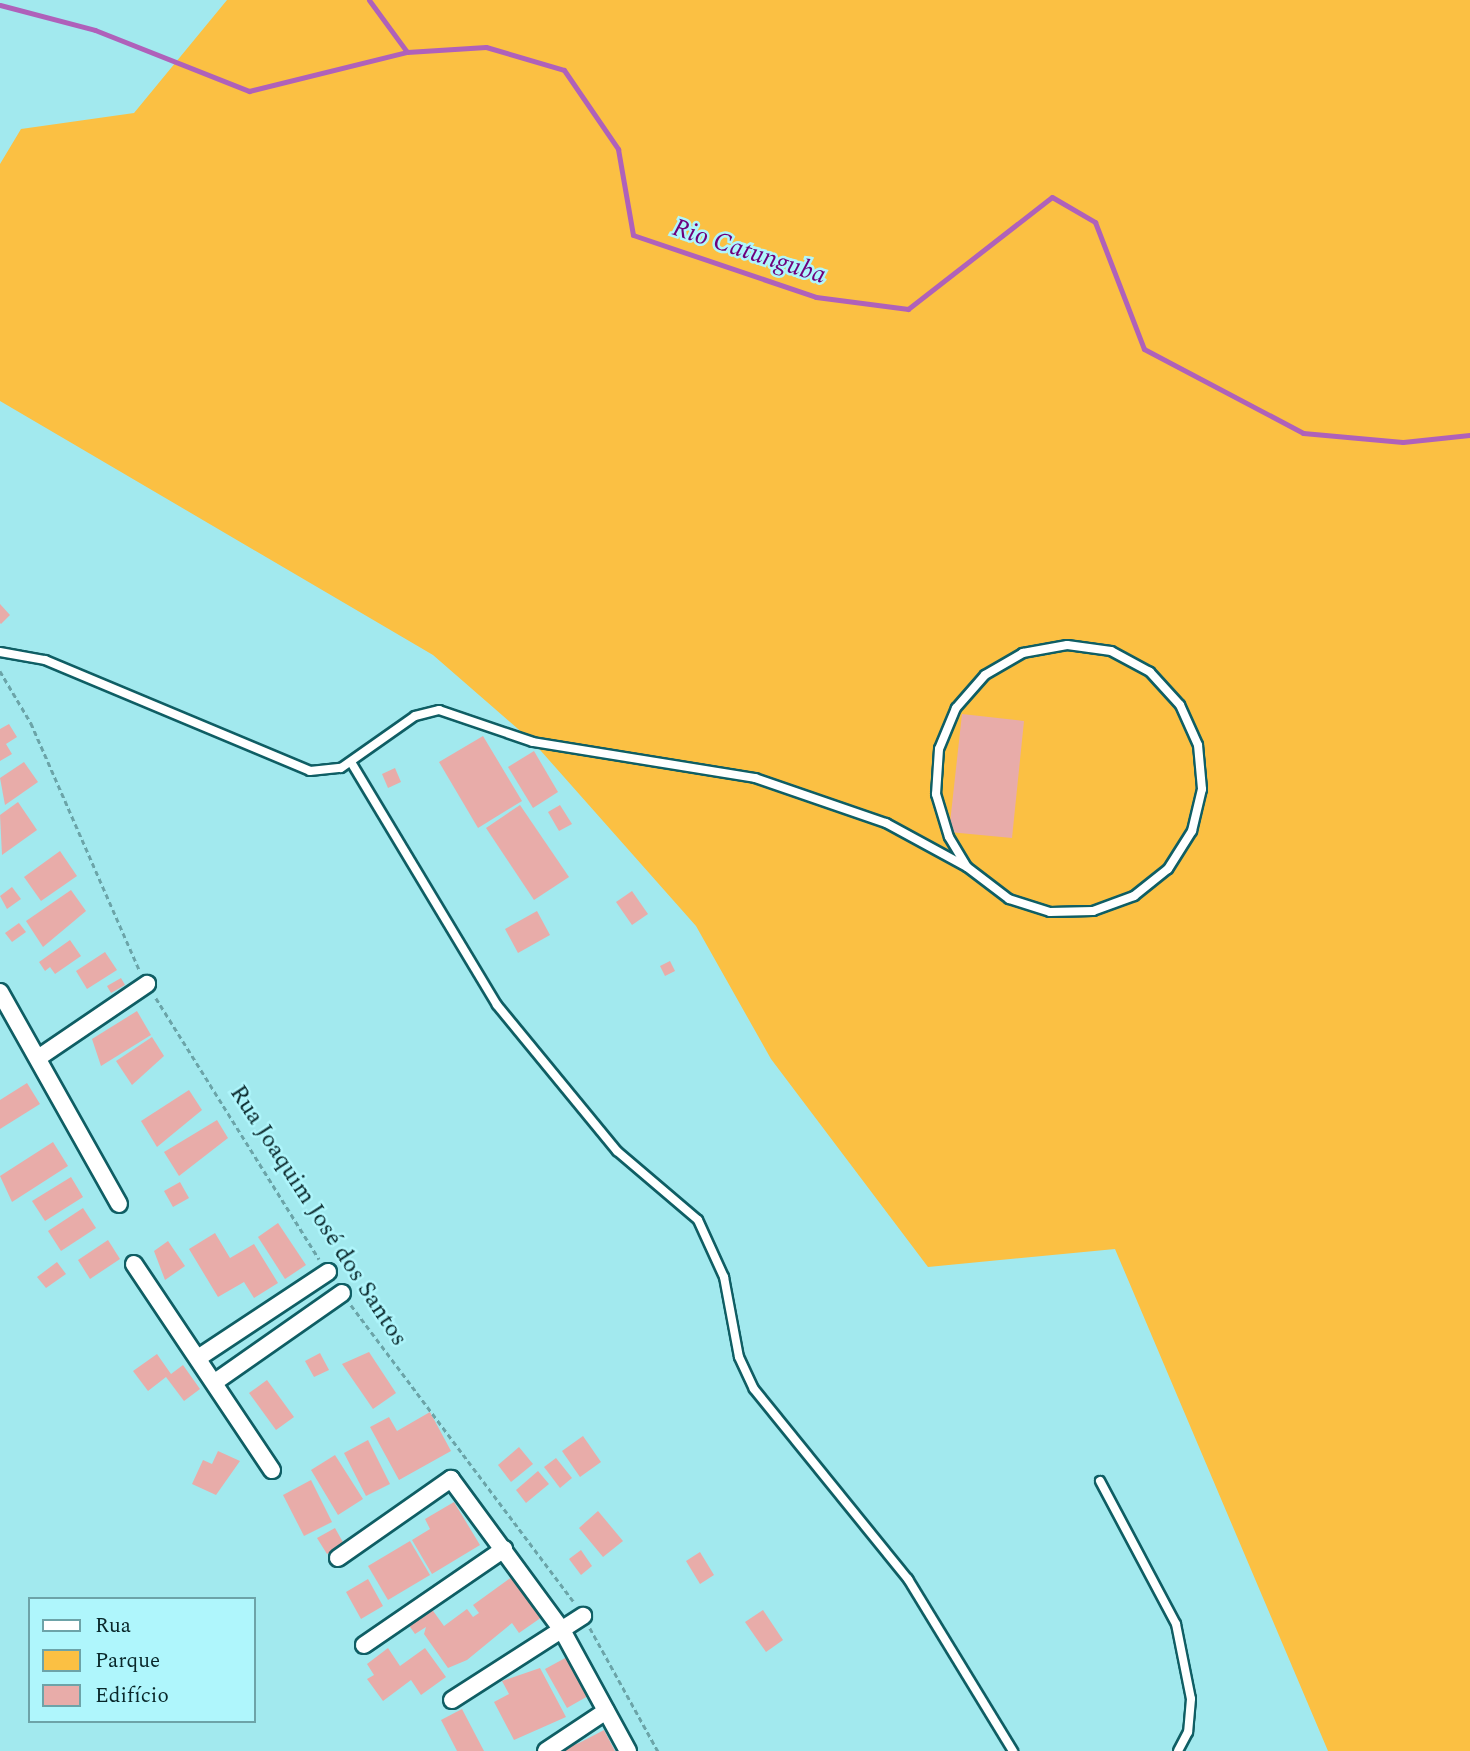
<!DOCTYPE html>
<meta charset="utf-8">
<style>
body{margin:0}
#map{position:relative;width:1470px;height:1751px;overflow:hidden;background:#a2e9ee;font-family:Spectral,serif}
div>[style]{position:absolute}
.green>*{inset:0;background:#fbc043}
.stream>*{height:5px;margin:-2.5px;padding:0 2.5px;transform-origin:2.5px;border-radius:2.5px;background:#af61ba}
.building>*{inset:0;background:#e8aca9}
.path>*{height:2.5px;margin-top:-1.25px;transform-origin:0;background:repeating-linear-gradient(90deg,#6ba4a8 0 5px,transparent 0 8.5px)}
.roads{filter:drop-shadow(2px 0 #0f5e64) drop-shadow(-2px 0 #0f5e64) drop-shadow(0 2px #0f5e64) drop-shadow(0 -2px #0f5e64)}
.service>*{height:8px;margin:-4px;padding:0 4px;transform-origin:4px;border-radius:4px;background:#fff}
.minor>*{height:16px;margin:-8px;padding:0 8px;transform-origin:8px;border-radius:8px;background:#fff}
span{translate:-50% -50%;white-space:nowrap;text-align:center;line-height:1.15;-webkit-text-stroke:5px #aff6fc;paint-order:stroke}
.street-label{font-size:24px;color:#09272a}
.water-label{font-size:26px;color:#6e007c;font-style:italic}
.legend{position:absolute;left:28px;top:1597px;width:228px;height:126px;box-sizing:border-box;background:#aff6fc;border:2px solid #6da3a8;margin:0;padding:9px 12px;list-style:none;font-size:21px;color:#09272a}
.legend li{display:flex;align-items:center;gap:14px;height:35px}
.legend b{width:35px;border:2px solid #6da3a8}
</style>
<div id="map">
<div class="green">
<div style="clip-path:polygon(227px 0,1470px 0,1470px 1751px,1328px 1751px,1115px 1249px,928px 1267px,771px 1059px,696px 926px,533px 742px,433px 655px,0 401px,0 164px,21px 129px,134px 113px)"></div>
</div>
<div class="stream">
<div style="left:369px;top:0;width:64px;rotate:53.8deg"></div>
<div style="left:0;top:5px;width:98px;rotate:14.7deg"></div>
<div style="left:95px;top:30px;width:166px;rotate:21.6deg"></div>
<div style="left:249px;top:91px;width:163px;rotate:-13.9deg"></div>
<div style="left:407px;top:52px;width:79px;rotate:-3.6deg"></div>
<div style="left:486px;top:47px;width:81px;rotate:16.4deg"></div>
<div style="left:564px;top:70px;width:96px;rotate:55.6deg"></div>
<div style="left:618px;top:149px;width:87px;rotate:80.1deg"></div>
<div style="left:633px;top:235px;width:193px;rotate:18.7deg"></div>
<div style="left:816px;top:297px;width:93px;rotate:7.4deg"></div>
<div style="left:908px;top:309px;width:182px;rotate:-37.9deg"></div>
<div style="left:1052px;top:197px;width:50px;rotate:30.2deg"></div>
<div style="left:1095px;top:222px;width:136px;rotate:68.9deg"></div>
<div style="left:1144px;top:349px;width:180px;rotate:27.8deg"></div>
<div style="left:1303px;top:433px;width:100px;rotate:5.1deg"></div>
<div style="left:1403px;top:442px;width:67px;rotate:-6deg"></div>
</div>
<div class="building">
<div style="clip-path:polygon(0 604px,10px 615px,1px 624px,0 623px)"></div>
<div style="clip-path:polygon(962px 714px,1024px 721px,1012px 838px,949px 832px)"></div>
<div style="clip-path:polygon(9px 724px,17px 737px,6px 744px,12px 754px,0 761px,0 729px)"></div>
<div style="clip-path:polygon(483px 736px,522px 801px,478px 828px,439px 762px)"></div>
<div style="clip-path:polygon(534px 751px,558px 792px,533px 808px,508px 767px)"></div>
<div style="clip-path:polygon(24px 762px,38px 782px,5px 805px,0 778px)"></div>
<div style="clip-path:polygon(395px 768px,401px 782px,388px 788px,382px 774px)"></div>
<div style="clip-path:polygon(18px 802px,37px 830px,2px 855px,0 815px)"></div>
<div style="clip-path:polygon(520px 805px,569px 877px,534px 900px,486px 828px)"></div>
<div style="clip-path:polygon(560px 805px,572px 824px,559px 831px,548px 812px)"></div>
<div style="clip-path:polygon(60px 851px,77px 876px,41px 901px,24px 877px)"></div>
<div style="clip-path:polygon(12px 887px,21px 899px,7px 909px,0 896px)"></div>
<div style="clip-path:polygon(71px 890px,86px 911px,43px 947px,26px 921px)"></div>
<div style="clip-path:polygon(632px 891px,648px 914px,632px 925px,616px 902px)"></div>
<div style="clip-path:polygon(537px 911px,550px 935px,518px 953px,505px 929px)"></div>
<div style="clip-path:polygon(19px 923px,26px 932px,12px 942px,5px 933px)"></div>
<div style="clip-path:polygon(70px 940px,81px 956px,55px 974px,50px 967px,45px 971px,39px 962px)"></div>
<div style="clip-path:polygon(105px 952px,117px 970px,87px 989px,76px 971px)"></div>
<div style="clip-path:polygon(670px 961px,675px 971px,665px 976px,660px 966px)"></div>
<div style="clip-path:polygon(121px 978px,125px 985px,111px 993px,107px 986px)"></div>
<div style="clip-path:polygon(137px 1011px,151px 1035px,101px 1066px,92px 1039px)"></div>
<div style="clip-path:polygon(152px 1037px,164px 1056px,132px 1085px,116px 1061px)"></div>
<div style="clip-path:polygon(27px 1083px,40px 1104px,0 1129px,0 1100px)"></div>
<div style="clip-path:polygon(189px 1090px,202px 1110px,157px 1147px,141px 1121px)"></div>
<div style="clip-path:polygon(217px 1120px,228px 1138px,179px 1176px,164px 1152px)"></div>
<div style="clip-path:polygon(53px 1142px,68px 1166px,12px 1202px,0 1176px)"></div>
<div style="clip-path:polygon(71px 1177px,83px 1197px,45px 1221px,32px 1201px)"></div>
<div style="clip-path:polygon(180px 1182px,189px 1198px,173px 1207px,164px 1191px)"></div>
<div style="clip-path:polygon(83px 1208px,96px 1228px,61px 1251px,48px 1231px)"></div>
<div style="clip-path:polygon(278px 1223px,306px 1265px,285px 1279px,258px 1237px)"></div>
<div style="clip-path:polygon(215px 1233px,230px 1258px,254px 1244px,278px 1283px,254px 1298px,244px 1282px,218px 1297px,189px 1249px)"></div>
<div style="clip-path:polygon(108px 1240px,120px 1259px,90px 1279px,78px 1260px)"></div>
<div style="clip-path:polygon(168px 1241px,185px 1266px,165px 1280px,154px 1251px)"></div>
<div style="clip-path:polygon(57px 1262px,66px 1274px,46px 1288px,37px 1277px)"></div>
<div style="clip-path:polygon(369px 1352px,396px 1393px,373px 1409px,342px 1364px)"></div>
<div style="clip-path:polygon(320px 1353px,329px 1370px,314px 1377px,305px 1361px)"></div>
<div style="clip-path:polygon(157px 1354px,171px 1374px,183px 1365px,200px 1389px,184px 1401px,166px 1377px,148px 1391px,133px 1371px)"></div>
<div style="clip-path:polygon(267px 1380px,294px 1417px,276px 1430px,249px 1393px)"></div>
<div style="clip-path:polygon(430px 1412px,451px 1451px,399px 1480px,370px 1427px,389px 1417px,397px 1431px)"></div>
<div style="clip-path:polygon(583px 1436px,601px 1462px,580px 1477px,562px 1451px)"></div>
<div style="clip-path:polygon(368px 1440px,390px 1484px,366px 1496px,344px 1453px)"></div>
<div style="clip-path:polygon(519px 1447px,533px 1464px,511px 1482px,498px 1465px)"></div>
<div style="clip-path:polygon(218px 1451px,240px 1461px,216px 1495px,192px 1484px,203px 1460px,212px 1464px)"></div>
<div style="clip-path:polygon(335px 1455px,363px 1499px,338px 1515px,311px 1470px)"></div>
<div style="clip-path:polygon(556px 1458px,572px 1478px,560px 1488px,544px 1467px)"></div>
<div style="clip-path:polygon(538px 1471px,549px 1484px,526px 1503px,516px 1490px)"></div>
<div style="clip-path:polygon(311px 1480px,332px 1522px,304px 1536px,283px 1495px)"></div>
<div style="clip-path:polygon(454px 1502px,480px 1545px,432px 1574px,412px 1540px,430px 1529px,425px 1519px)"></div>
<div style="clip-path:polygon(598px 1511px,623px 1541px,603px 1557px,579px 1528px)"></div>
<div style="clip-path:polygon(335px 1528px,344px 1544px,327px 1554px,317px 1538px)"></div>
<div style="clip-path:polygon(410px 1541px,430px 1575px,388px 1600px,368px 1566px)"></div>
<div style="clip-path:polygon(581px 1550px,592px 1566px,581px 1575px,569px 1559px)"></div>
<div style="clip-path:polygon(700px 1552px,714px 1575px,700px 1584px,686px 1561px)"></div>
<div style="clip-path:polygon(513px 1576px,542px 1617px,519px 1633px,512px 1623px,467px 1660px,448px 1668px,424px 1634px,426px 1627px,415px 1634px,408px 1624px,431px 1608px,444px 1626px,467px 1609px,473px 1617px,479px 1613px,473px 1605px)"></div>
<div style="clip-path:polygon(368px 1579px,383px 1606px,361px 1619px,346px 1592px)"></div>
<div style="clip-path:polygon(763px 1610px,783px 1640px,766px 1652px,745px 1622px)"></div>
<div style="clip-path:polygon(388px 1648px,400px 1666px,425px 1648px,446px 1677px,421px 1695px,411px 1680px,383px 1701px,367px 1679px,374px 1675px,367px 1664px)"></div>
<div style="clip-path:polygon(567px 1657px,588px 1696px,567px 1708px,545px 1669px)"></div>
<div style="clip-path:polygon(540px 1668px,566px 1717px,514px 1740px,494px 1702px,509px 1694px,502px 1681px)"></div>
<div style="clip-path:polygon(462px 1709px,484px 1751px,457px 1751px,441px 1720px)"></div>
<div style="clip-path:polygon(604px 1730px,615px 1751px,557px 1751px,579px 1743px)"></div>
</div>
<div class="path">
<div style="left:0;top:671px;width:61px;rotate:59.2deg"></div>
<div style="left:31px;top:723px;width:271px;rotate:66.3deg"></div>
<div style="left:156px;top:998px;width:308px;rotate:58deg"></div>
<div style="left:351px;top:1305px;width:371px;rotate:53.1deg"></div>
<div style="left:590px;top:1628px;width:141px;rotate:61.1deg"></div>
</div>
<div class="roads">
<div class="service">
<div style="left:0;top:652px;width:46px;rotate:10.1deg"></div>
<div style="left:45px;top:660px;width:287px;rotate:22.7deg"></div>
<div style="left:310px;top:771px;width:31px;rotate:-6deg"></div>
<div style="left:341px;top:768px;width:90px;rotate:-35.1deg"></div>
<div style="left:415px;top:716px;width:25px;rotate:-14deg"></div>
<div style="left:439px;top:710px;width:99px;rotate:18.8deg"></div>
<div style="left:533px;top:742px;width:225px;rotate:9.2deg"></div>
<div style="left:755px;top:778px;width:139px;rotate:19deg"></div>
<div style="left:886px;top:823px;width:92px;rotate:28.5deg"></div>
<div style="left:967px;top:867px;width:53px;rotate:37.3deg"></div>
<div style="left:1009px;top:899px;width:43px;rotate:17.6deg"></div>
<div style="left:1050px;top:912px;width:43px;rotate:-1.3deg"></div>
<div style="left:1093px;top:911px;width:44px;rotate:-20.1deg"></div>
<div style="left:1134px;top:896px;width:43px;rotate:-38.5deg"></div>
<div style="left:1168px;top:869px;width:45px;rotate:-57.7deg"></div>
<div style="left:1192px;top:831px;width:43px;rotate:-76.6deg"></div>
<div style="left:1202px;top:789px;width:44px;rotate:-95.2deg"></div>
<div style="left:1198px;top:745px;width:44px;rotate:-114.2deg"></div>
<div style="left:1180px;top:705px;width:45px;rotate:-132.3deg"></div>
<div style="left:1150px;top:672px;width:44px;rotate:-151.7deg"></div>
<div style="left:1111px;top:651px;width:44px;rotate:-172.2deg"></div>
<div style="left:1067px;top:645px;width:45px;rotate:169.7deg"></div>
<div style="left:1023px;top:653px;width:44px;rotate:149.9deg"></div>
<div style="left:985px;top:675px;width:44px;rotate:131.3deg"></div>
<div style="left:956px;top:708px;width:44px;rotate:112.5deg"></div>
<div style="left:939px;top:749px;width:45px;rotate:93.8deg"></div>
<div style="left:936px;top:794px;width:45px;rotate:73.2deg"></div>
<div style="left:949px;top:837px;width:35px;rotate:59deg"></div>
<div style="left:351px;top:762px;width:283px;rotate:59deg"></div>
<div style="left:497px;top:1005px;width:189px;rotate:50.6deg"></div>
<div style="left:617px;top:1151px;width:106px;rotate:40.4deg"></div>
<div style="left:698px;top:1220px;width:63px;rotate:65.5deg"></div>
<div style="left:724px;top:1277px;width:81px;rotate:79.4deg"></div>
<div style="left:739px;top:1357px;width:35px;rotate:65deg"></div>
<div style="left:754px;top:1389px;width:245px;rotate:51deg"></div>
<div style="left:908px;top:1579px;width:202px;rotate:58.6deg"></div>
<div style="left:1100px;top:1481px;width:162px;rotate:62deg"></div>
<div style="left:1176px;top:1624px;width:76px;rotate:78.7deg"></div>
<div style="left:1191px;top:1699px;width:33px;rotate:95deg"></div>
<div style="left:1188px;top:1732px;width:21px;rotate:118deg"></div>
</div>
<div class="minor">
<div style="left:0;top:992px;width:243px;rotate:60.7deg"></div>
<div style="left:38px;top:1058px;width:132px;rotate:-34.2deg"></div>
<div style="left:134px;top:1264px;width:248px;rotate:56.2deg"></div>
<div style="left:198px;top:1358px;width:156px;rotate:-33.5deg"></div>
<div style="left:215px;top:1382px;width:155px;rotate:-35deg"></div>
<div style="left:338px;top:1558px;width:138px;rotate:-35deg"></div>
<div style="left:451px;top:1479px;width:187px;rotate:53.7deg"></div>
<div style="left:562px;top:1630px;width:138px;rotate:61.4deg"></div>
<div style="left:364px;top:1645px;width:170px;rotate:-34.4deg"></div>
<div style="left:452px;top:1700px;width:156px;rotate:-32.7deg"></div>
<div style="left:546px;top:1751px;width:72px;rotate:-33.7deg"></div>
</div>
</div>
<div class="street-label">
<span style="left:318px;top:1216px;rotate:57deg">Rua Joaquim José dos Santos</span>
</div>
<div class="water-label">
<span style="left:749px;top:252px;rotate:18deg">Rio Catunguba</span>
</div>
<ul class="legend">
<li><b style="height:9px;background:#fff"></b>Rua</li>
<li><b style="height:19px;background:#fbc043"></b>Parque</li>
<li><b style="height:19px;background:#e8aca9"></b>Edifício</li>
</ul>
</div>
